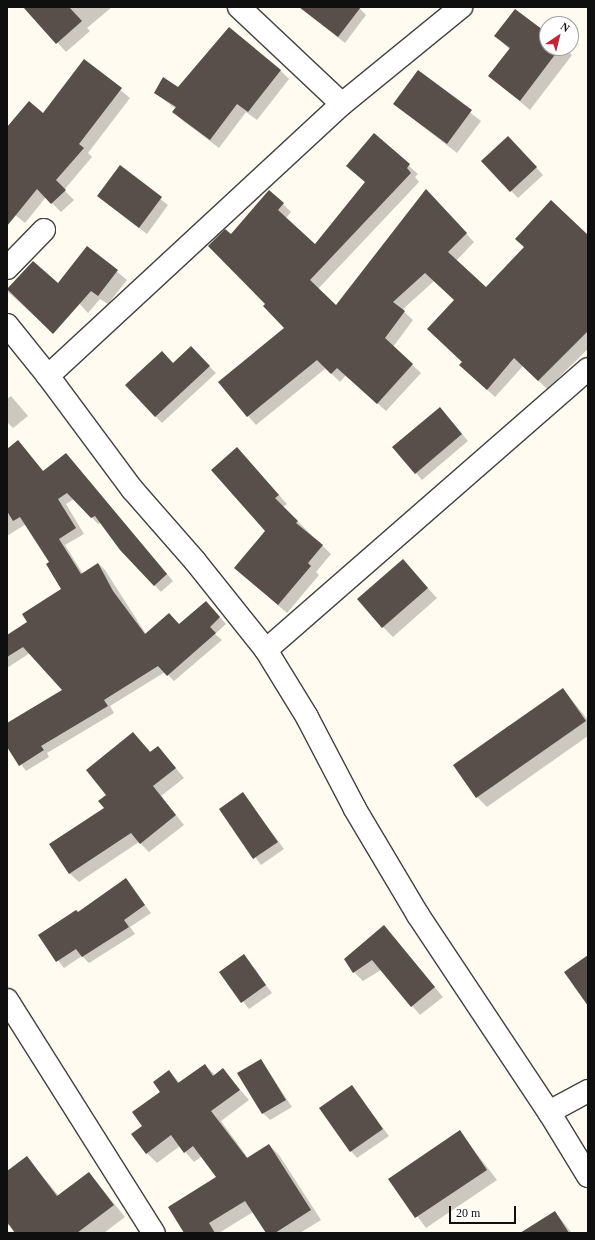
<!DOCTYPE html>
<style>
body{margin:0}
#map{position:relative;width:595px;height:1240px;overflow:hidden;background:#fffbf1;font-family:"Times New Roman",serif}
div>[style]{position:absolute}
.shadow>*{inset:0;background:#0003}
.building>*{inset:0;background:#584f4b}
.roads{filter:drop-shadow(1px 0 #424242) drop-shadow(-1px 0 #424242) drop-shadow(0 1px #424242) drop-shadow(0 -1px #424242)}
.minor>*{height:22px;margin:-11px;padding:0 11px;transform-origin:11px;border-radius:11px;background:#fff}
span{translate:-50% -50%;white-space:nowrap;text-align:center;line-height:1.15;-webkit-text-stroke:4px #fff;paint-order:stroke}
.frame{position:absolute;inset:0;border:8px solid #0f0f0f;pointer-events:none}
.north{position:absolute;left:539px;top:16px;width:40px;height:40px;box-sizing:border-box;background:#fff;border:1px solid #9f9f9f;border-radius:50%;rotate:35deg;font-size:11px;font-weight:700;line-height:16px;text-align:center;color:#0f0f0f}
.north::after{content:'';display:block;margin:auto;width:14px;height:18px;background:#c22438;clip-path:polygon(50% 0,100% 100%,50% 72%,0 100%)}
.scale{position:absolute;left:449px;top:1206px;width:67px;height:18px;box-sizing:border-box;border:2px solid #0f0f0f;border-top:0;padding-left:5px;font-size:12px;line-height:14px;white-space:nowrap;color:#0f0f0f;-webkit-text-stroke:3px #fff;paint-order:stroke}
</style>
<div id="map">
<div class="shadow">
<div style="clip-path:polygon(25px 7px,112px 7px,87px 28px,90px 31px,66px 52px)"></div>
<div style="clip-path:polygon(299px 7px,358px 7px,366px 15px,345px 43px)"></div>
<div style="clip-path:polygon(547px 34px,547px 48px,564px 48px,572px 55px,530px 110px,490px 76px,510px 50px,496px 36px)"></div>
<div style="clip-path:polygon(84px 61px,130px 98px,88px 153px,92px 157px,64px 190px,74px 200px,61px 212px,46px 197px,25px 223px,9px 210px,7px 212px,7px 169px,44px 115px)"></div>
<div style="clip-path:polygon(280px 70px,289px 79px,257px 120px,246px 112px,219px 148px,182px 120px,174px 112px,176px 109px,155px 93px)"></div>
<div style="clip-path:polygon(418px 72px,481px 121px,457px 153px,394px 104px)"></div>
<div style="clip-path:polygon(374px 135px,418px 174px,415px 177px,419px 182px,318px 289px,336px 307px,434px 199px,474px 242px,456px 261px,486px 289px,588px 236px,588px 349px,547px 389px,523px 366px,495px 397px,460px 365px,463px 362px,455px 300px,434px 281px,402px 310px,413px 320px,393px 347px,421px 373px,386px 411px,346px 375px,340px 382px,326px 368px,256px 425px,219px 382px,286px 328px,267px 304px,231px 236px,283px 204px,291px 212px,286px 218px,315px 246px,366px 182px)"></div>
<div style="clip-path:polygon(515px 144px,543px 175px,518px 198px,482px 161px)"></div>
<div style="clip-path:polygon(120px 167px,168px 205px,147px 234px,98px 196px)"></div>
<div style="clip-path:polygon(87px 247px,127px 280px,108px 304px,100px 299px,88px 313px,74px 298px,40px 321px,7px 291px,33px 262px,71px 295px)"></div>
<div style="clip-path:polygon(191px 348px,216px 373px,162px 423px,155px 416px,174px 365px)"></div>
<div style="clip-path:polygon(11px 396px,28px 416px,13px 428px,7px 422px,7px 399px)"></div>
<div style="clip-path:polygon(446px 415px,468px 441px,422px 480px,416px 473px)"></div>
<div style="clip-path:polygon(24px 448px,43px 471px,72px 461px,173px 581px,161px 592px,121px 549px,101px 523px,98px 524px,74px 499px,66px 504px,84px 534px,65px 545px,83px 574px,99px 564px,105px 570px,146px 634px,179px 625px,212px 608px,226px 624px,215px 634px,222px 640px,174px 681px,165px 672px,110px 706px,114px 713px,47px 753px,49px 757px,26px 771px,7px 745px,7px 724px,63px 690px,30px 653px,7px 668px,7px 636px,29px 622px,62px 589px,50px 562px,26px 524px,7px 536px,7px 451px)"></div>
<div style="clip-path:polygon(245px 457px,287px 504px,283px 507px,331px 554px,316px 572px,319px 575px,287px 613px,244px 576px,267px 531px)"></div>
<div style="clip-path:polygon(412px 571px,437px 598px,393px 637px,383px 627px)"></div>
<div style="clip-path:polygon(563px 689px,588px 720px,588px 736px,487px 807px,477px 797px)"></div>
<div style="clip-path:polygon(133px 733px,151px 752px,158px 747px,184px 778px,161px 796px,184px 825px,149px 852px,139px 842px,79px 882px,69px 873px,105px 808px,108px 795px)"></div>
<div style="clip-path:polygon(243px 794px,284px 849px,261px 865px,220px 810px)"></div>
<div style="clip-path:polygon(126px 880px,151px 913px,130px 927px,135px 934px,89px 963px,82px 956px,64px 968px,39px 936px,78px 913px)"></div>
<div style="clip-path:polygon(384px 927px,443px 997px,420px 1015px,381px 970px,363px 981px,354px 972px)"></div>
<div style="clip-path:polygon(244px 956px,272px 993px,249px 1009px,220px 972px)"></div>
<div style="clip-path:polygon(261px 1060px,292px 1107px,270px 1120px,263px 1113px)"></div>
<div style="clip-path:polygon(205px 1065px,215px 1075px,223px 1070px,249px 1100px,221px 1121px,248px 1158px,269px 1145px,279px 1155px,321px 1220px,300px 1233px,267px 1233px,253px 1212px,219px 1233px,185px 1233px,217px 1177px,202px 1156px,194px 1162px,180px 1146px,157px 1163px,147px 1153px,144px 1126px,169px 1071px,180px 1083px)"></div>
<div style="clip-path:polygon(352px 1087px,389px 1136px,357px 1158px,351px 1151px)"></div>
<div style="clip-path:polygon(460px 1132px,497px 1180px,426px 1228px,390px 1179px)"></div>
<div style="clip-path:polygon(27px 1158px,59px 1196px,89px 1173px,125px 1217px,104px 1233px,17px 1233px,10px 1224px,7px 1227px,7px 1173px)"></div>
<div style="clip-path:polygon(555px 1212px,572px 1233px,522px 1233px)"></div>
</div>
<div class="building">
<div style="clip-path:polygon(23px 7px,69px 7px,82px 21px,56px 44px)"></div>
<div style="clip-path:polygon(299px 7px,361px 7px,338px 37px)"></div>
<div style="clip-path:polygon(515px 9px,547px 33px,547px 48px,560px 48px,520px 101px,488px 76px,510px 48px,494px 36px)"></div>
<div style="clip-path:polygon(229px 27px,281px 70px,248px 112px,237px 104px,210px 140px,172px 112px,176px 107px,154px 93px,163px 77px,178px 87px)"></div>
<div style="clip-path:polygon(84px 59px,122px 88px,79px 144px,84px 148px,56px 180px,66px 190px,51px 204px,37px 189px,7px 226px,7px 127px,29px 101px,43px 113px)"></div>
<div style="clip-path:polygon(418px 70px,472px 110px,447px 144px,393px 104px)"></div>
<div style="clip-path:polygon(374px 133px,410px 164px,407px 168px,411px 173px,310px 280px,336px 305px,426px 189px,467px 233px,448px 252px,486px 287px,524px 247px,515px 239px,551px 200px,588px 235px,588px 331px,538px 381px,514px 358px,487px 390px,459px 365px,462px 362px,427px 329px,454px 300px,425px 273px,393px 302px,405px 311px,385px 338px,413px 364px,377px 404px,337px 368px,331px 374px,317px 360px,247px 417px,218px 382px,284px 328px,263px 306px,265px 304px,208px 246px,225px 229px,231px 234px,269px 190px,284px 203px,278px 210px,315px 244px,365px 182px,346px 166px)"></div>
<div style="clip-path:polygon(508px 136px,537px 167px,510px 192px,481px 161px)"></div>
<div style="clip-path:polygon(120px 165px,162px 197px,139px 228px,97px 196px)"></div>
<div style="clip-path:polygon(87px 246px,118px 270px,98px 296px,91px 291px,53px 334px,7px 289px,33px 261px,58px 283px)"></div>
<div style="clip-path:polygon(191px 346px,210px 366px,155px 417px,125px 385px,162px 351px,173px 363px)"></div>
<div style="clip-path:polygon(440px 407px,462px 434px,415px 474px,392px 447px)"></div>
<div style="clip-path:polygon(18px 440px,43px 471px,66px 453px,167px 574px,154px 586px,120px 550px,95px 516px,91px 518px,67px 493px,58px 499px,76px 528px,59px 539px,81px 574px,98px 563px,113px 591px,145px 634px,169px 613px,179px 624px,206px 601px,220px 617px,210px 627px,216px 633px,167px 676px,158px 666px,104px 700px,108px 706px,41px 746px,44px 750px,19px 766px,7px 747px,7px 723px,62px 690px,23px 647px,7px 657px,7px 635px,27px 622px,22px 614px,61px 589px,46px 564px,49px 562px,20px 517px,13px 521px,7px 511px,7px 449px)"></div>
<div style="clip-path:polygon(237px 447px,279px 495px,275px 498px,298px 521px,296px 523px,323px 545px,308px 563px,311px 566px,278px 605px,234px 568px,265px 531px,211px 470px)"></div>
<div style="clip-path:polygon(403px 559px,428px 588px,382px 628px,357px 599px)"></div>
<div style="clip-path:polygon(563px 688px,586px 721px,476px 798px,453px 765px)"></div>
<div style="clip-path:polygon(133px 732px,150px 752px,158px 746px,176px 768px,153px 786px,176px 815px,140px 844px,131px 833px,69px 874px,49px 844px,104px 808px,98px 801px,106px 795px,86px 770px)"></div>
<div style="clip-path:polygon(243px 792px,278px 842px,253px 859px,219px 809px)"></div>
<div style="clip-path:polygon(126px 878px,145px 905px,124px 920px,129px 927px,82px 957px,76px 949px,56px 962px,38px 935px,76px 910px,78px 912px)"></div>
<div style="clip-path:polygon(384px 925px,435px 987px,411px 1007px,372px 960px,353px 973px,344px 959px)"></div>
<div style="clip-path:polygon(244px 954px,266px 985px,241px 1003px,219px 972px)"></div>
<div style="clip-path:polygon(588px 955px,588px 1006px,564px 972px)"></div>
<div style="clip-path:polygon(261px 1059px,286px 1100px,262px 1114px,237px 1073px)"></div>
<div style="clip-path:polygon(205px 1064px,213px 1076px,223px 1068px,240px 1090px,211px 1111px,247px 1158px,269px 1144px,311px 1210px,275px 1233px,266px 1233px,245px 1201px,209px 1223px,215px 1233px,184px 1233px,168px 1207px,216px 1177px,193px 1146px,184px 1153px,171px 1135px,146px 1154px,131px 1134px,142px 1126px,132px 1112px,160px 1092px,153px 1082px,169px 1070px,178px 1083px)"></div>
<div style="clip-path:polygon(352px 1085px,383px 1129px,350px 1152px,319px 1108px)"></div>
<div style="clip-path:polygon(460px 1130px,487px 1170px,415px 1218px,388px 1179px)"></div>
<div style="clip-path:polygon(27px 1156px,57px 1196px,89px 1172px,114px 1205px,77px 1233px,15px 1233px,7px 1222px,7px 1171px)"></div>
<div style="clip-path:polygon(555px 1211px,569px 1233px,520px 1233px)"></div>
</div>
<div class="roads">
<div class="minor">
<div style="left:239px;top:7px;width:141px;rotate:43.3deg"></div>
<div style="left:7px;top:268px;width:53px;rotate:-45.8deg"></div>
<div style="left:7px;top:325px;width:65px;rotate:51.2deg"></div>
<div style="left:48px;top:376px;width:141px;rotate:53.4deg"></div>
<div style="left:132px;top:489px;width:96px;rotate:48.8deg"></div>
<div style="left:195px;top:561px;width:114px;rotate:51.4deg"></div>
<div style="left:266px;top:650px;width:79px;rotate:58.5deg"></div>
<div style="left:307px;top:717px;width:104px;rotate:62.4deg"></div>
<div style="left:355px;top:809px;width:123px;rotate:59.3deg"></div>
<div style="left:418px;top:915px;width:237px;rotate:56.4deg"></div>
<div style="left:549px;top:1112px;width:75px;rotate:58.6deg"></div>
<div style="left:48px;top:376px;width:401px;rotate:-42.8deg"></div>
<div style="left:342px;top:104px;width:154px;rotate:-39.2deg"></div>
<div style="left:266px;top:650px;width:427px;rotate:-41.1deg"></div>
<div style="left:7px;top:1000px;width:275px;rotate:57.8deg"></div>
<div style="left:549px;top:1112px;width:44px;rotate:-28.3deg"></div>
</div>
</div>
<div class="frame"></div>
<div class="north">N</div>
<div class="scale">20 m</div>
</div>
